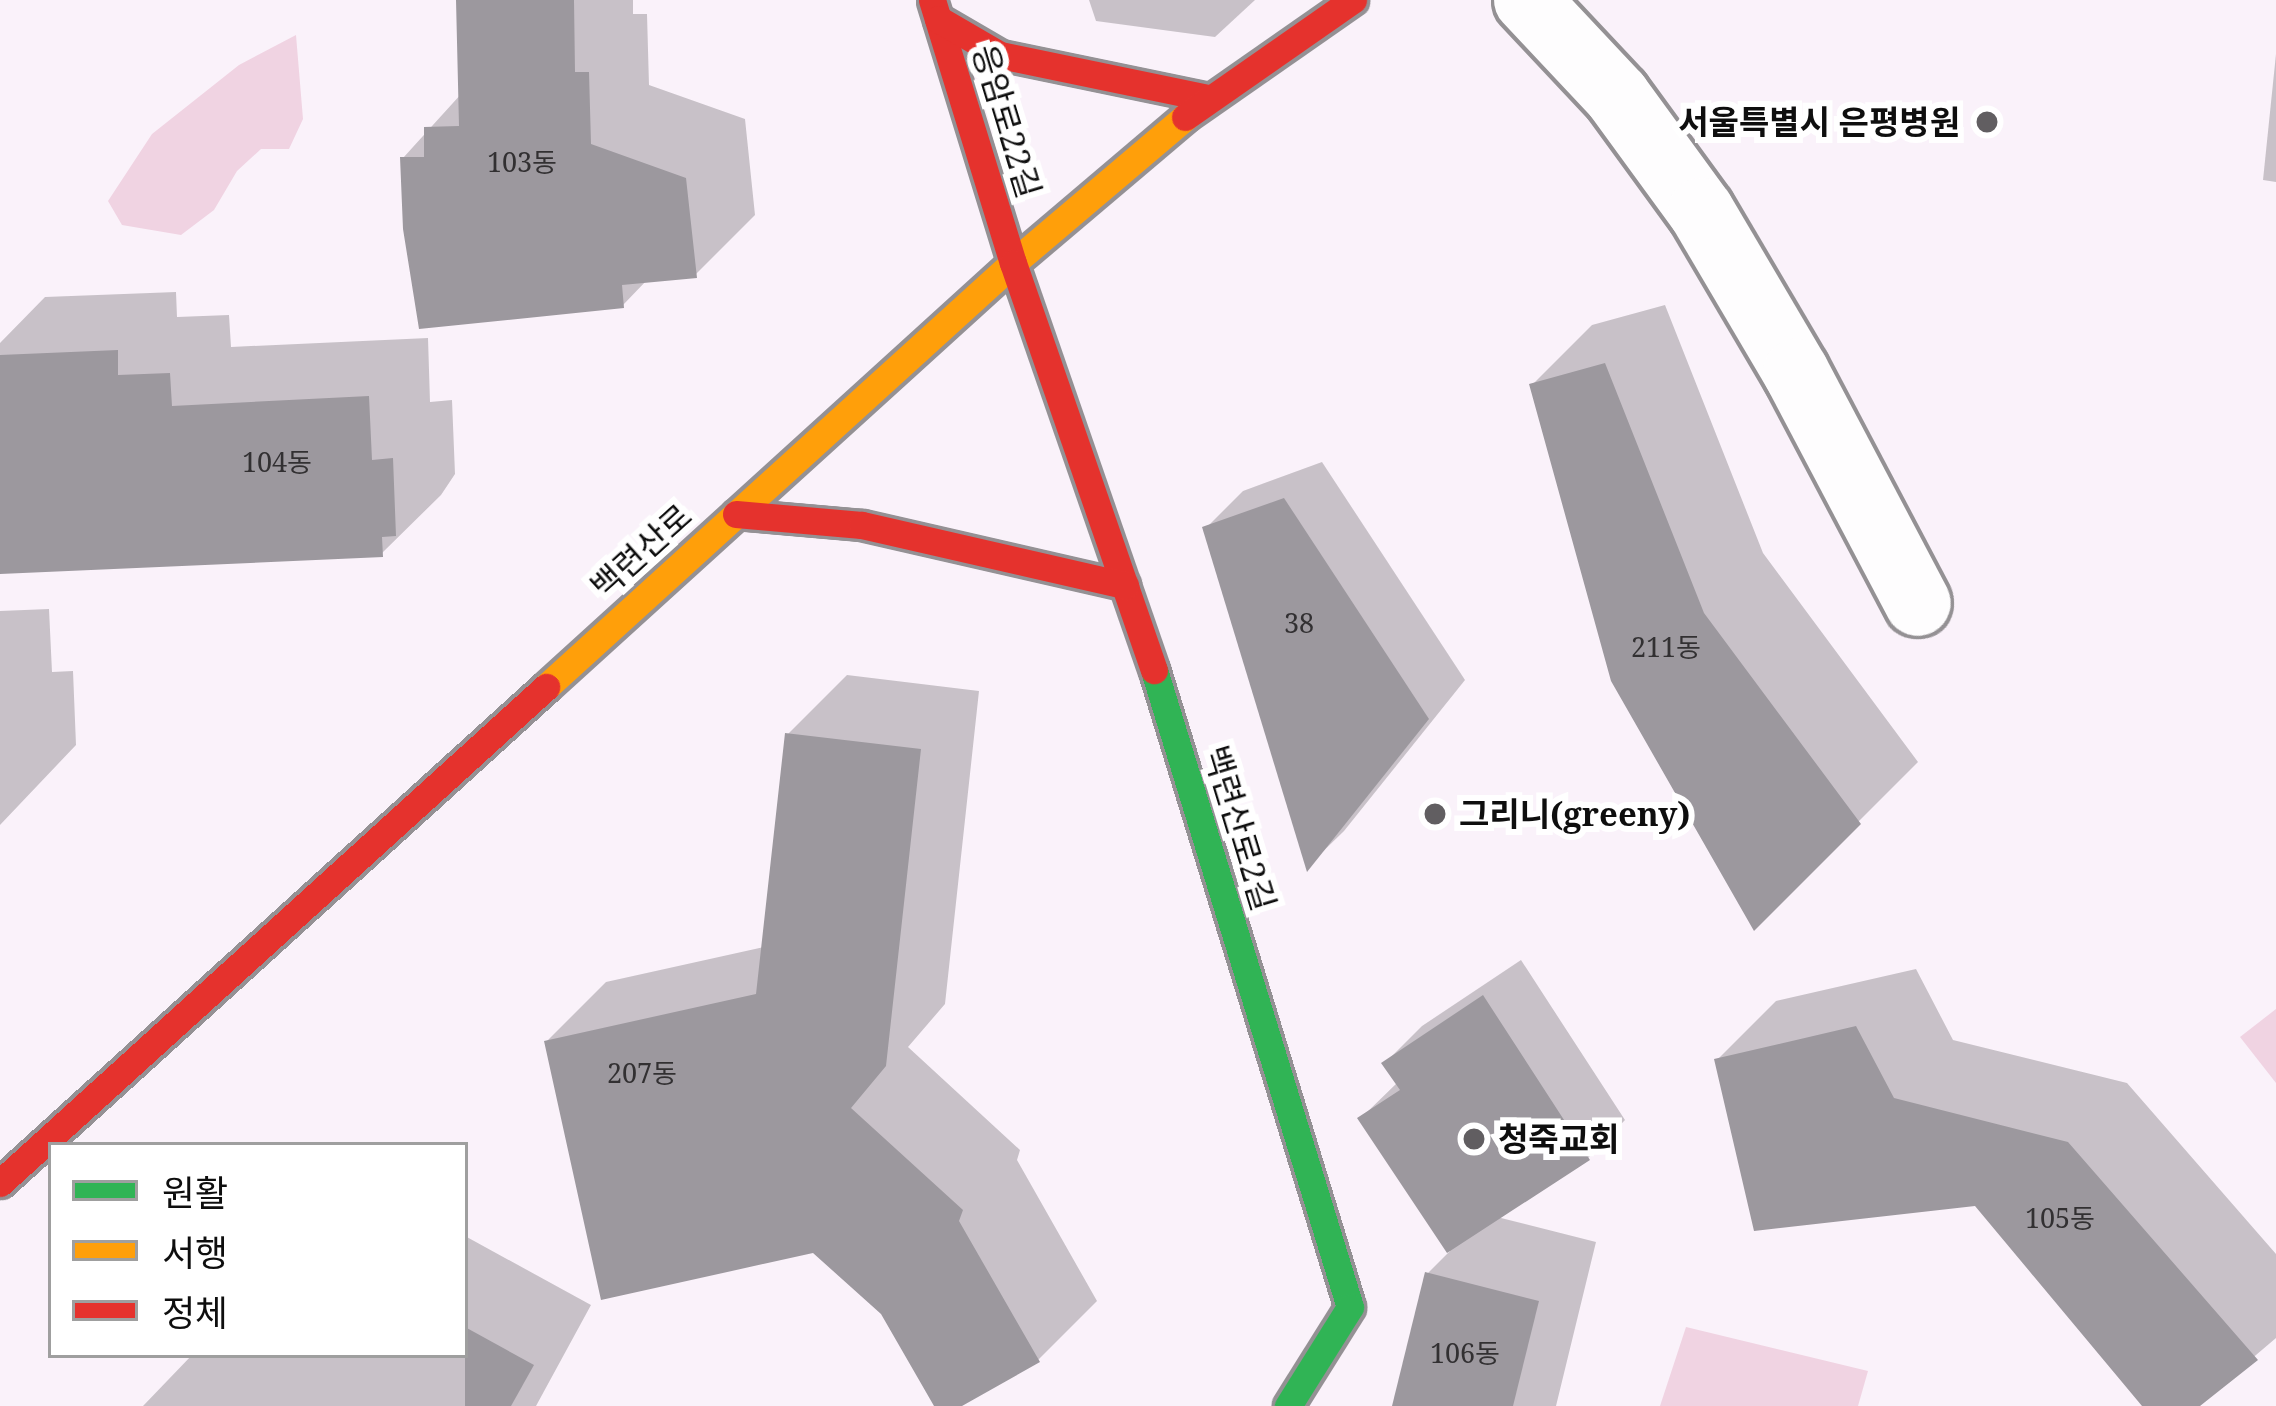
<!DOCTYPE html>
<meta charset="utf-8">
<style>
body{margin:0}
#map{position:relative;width:2276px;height:1406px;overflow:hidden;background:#faf2fa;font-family:"Noto Serif","Noto Sans KR",serif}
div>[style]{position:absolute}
.green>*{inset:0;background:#f0d3e2}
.shadow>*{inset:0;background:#0003}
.building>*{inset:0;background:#9c989e}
.roads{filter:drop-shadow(3px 0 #949194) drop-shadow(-3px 0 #949194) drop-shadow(0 3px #949194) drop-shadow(0 -3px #949194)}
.street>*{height:66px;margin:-33px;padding:0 33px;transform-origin:33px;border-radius:33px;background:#fefdfe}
.fast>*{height:27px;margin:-13.5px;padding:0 13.5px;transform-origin:13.5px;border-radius:13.5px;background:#30b455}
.slow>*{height:27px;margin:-13.5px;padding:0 13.5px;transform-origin:13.5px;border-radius:13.5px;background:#ff9f0a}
.jam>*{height:27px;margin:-13.5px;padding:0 13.5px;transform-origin:13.5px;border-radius:13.5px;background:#e5322d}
.dots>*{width:33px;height:33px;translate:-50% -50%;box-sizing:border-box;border:6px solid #fff;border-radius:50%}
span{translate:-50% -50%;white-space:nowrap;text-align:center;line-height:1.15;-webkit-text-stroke:12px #fff;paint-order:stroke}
.number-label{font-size:27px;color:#323032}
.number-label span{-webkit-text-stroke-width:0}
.street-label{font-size:33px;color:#0e0e0e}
.poi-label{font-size:33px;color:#0e0e0e;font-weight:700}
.right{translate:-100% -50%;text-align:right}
.left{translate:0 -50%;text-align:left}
.legend{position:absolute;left:48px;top:1142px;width:420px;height:216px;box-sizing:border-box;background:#fff;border:3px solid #9f9f9f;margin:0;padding:15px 21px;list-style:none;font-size:36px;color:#0e0e0e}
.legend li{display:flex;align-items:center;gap:24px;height:60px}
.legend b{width:60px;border:3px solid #9f9f9f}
</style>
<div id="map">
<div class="green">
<div style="clip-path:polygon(296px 35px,303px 119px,289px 149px,261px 149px,237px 171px,214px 210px,181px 235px,122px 225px,108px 201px,152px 134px,239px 65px)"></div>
<div style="clip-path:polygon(2276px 1009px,2276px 1083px,2240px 1037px)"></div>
<div style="clip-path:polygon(1686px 1327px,1868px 1371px,1858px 1406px,1660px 1406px)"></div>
</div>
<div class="shadow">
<div style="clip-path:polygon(459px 0,633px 0,633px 14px,647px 14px,649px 85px,745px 119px,755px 215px,695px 275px,648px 279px,623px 305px,403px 158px,462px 93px)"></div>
<div style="clip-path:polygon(1089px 0,1255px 0,1215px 37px,1096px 21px)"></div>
<div style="clip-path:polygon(2276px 54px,2276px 182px,2263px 180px)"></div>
<div style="clip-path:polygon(176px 292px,177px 317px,229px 315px,231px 347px,428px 338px,430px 402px,452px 400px,455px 474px,441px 495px,381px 554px,0 571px,0 343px,45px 297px)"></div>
<div style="clip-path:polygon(1665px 305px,1763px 553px,1918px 762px,1754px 926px,1532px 385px,1592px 325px)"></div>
<div style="clip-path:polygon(1322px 462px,1465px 680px,1344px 831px,1308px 866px,1206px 528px,1243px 491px)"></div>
<div style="clip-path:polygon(49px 609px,52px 672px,73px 671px,76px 745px,0 825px,0 611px)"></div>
<div style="clip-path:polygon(847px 675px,979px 691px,945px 1004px,908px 1047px,1020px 1150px,1017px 1160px,1097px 1301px,1038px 1360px,956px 1406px,937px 1406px,884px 1312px,814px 1250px,547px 1041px,606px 982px,764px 947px,788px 734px)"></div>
<div style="clip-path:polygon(1521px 960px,1625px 1120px,1588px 1158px,1497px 1217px,1596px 1242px,1556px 1406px,1395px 1406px,1427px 1274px,1450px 1251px,1361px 1118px,1398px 1082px,1385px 1063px,1422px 1026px)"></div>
<div style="clip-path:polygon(1916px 969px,1953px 1040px,2127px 1083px,2276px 1254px,2276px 1338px,2196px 1406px,2145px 1406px,1976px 1203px,1717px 1060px,1776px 1001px)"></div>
<div style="clip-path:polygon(465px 1236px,591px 1305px,536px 1406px,143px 1406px,192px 1355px,465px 1355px)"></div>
</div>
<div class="building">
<div style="clip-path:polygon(456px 0,574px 0,575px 72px,589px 72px,591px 144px,686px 178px,697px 278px,622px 285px,624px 308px,419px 329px,403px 229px,400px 157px,424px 157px,424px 127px,459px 126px)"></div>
<div style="clip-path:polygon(118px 350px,118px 375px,170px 373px,172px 406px,369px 396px,372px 460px,393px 458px,396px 536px,382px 537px,383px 557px,0 574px,0 355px)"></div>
<div style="clip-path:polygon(1605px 363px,1704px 613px,1861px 824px,1754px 931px,1611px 681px,1529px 384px)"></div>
<div style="clip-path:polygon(1284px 498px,1429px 719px,1307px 872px,1202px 527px)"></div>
<div style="clip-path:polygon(785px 733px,921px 749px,886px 1066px,851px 1108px,963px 1210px,959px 1221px,1040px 1362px,962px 1406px,934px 1406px,881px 1314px,813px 1253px,601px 1300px,544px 1041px,756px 994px)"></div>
<div style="clip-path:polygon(1483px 995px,1590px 1160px,1447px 1253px,1357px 1118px,1400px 1090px,1381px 1063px)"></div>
<div style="clip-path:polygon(1856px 1026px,1894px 1098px,2068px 1142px,2258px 1360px,2200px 1406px,2142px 1406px,1975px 1206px,1754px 1231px,1714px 1059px)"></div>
<div style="clip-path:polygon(1425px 1272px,1539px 1301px,1513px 1406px,1392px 1406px)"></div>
<div style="clip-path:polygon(465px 1327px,534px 1365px,511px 1406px,465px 1406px)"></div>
</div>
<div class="roads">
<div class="street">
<div style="left:1527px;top:0;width:132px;rotate:46.8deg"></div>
<div style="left:1617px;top:96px;width:142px;rotate:53.9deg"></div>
<div style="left:1701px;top:211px;width:187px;rotate:59.5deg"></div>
<div style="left:1796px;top:372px;width:261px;rotate:62.2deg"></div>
</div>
<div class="fast">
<div style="left:1154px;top:670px;width:666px;rotate:72.9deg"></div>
<div style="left:1350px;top:1307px;width:117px;rotate:122.1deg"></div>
</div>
<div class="slow">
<div style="left:546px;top:687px;width:631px;rotate:-42.24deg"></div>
<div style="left:1013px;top:263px;width:226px;rotate:-40.3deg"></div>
</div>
<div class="jam">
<div style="left:932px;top:0;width:275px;rotate:72.9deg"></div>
<div style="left:1013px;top:263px;width:431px;rotate:70.9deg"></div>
<div style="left:938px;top:19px;width:72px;rotate:30.1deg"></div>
<div style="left:1000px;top:55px;width:211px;rotate:11.7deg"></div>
<div style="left:1185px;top:117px;width:205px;rotate:-34.9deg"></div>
<div style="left:736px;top:514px;width:126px;rotate:5deg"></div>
<div style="left:862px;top:525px;width:270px;rotate:12.9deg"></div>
<div style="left:0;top:1183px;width:738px;rotate:-42.25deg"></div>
</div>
</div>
<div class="dots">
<div style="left:1987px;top:122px;background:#615e61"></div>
<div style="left:1435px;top:814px;background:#615e61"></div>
<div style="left:1474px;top:1139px;background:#615e61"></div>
</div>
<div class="number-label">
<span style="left:522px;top:162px">103동</span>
<span style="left:277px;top:462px">104동</span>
<span style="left:1299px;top:623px">38</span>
<span style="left:1666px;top:647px">211동</span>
<span style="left:642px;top:1073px">207동</span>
<span style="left:2060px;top:1218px">105동</span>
<span style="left:1465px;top:1353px">106동</span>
</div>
<div class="street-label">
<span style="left:1007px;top:121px;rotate:73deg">응암로22길</span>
<span style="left:641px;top:551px;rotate:-42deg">백련산로</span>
<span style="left:1240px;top:828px;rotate:73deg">백련산로2길</span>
</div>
<div class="poi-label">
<span class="right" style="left:1960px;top:122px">서울특별시 은평병원</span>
<span class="left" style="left:1459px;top:814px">그리니(greeny)</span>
<span class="left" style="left:1498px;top:1139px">청죽교회</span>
</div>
<ul class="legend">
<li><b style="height:15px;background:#30b455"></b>원활</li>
<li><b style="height:15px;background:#ff9f0a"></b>서행</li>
<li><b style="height:15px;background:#e5322d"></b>정체</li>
</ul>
</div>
